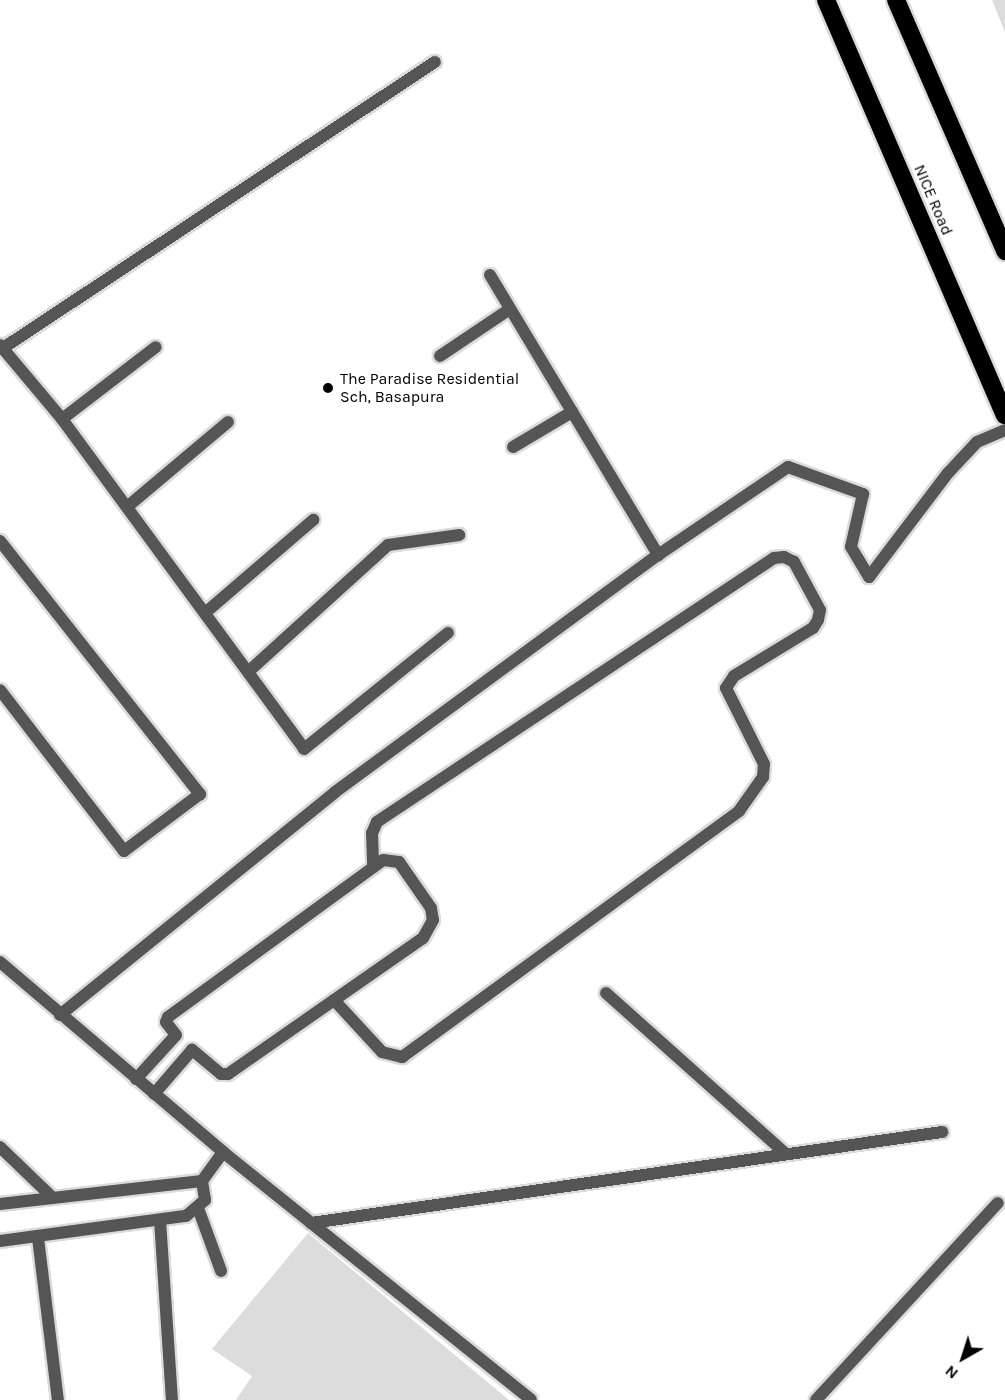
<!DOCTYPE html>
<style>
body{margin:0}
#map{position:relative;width:1005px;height:1400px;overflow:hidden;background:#fff;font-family:Karla,sans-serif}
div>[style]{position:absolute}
.green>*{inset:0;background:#dcdcdc}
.roads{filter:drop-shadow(2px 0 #dbdbdb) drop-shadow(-2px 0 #dbdbdb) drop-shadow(0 2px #dbdbdb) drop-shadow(0 -2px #dbdbdb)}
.minor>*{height:12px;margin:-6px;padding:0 6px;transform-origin:6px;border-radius:6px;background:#555}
.tertiary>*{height:12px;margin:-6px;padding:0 6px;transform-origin:6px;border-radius:6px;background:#555}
.motorway>*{height:18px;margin:-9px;padding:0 9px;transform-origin:9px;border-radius:9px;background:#000}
.dots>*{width:16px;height:16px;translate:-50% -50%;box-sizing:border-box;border:3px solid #fff;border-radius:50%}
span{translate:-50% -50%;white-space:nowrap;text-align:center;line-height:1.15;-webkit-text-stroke:4.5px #fff;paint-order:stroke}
.street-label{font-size:16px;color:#000}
.poi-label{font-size:16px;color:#000}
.left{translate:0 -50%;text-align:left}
.north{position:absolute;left:933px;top:1328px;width:60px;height:60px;-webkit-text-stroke:4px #fff;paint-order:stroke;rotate:219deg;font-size:16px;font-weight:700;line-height:24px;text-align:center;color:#000}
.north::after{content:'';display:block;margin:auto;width:21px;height:27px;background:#000;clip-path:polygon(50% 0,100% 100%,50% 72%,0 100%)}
</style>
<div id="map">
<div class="green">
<div style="clip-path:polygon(992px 0,1005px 0,1005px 32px)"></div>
<div style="clip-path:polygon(308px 1233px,509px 1400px,236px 1400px,252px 1376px,212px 1349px)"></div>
</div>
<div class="roads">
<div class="minor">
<div style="left:490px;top:275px;width:327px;rotate:59deg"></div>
<div style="left:0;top:345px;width:97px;rotate:50deg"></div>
<div style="left:62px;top:419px;width:409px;rotate:53.7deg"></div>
<div style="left:304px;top:749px;width:185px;rotate:-38.9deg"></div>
<div style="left:3px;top:348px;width:518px;rotate:-33.51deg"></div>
<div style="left:440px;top:356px;width:84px;rotate:-33.9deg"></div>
<div style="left:62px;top:419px;width:118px;rotate:-37.5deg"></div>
<div style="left:513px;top:447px;width:69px;rotate:-30.7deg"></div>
<div style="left:127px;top:507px;width:132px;rotate:-40.1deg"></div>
<div style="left:0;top:541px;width:323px;rotate:51.7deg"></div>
<div style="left:200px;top:794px;width:95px;rotate:143.1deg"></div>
<div style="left:124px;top:851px;width:203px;rotate:-127.6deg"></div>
<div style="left:205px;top:613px;width:143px;rotate:-40.7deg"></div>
<div style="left:248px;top:672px;width:189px;rotate:-42.2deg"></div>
<div style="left:388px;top:545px;width:72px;rotate:-8deg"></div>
<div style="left:606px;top:993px;width:241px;rotate:41.8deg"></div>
<div style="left:334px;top:1000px;width:71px;rotate:47.3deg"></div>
<div style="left:382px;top:1052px;width:21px;rotate:14deg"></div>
<div style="left:402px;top:1057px;width:417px;rotate:-36.1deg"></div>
<div style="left:739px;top:811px;width:42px;rotate:-54.8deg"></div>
<div style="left:763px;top:777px;width:13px;rotate:-86deg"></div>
<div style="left:764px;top:764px;width:85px;rotate:-116.6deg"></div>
<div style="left:726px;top:688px;width:14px;rotate:-56deg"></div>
<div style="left:734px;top:676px;width:92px;rotate:-31.3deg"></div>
<div style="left:813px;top:628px;width:9px;rotate:-58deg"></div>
<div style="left:818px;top:620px;width:10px;rotate:-79deg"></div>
<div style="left:820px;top:610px;width:55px;rotate:-118.4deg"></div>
<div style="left:794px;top:562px;width:11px;rotate:-153deg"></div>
<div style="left:784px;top:557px;width:10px;rotate:174deg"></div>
<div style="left:774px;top:558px;width:477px;rotate:146.4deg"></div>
<div style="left:377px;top:822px;width:12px;rotate:114deg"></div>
<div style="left:372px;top:833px;width:34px;rotate:88deg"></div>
<div style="left:60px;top:1015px;width:354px;rotate:-39deg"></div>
<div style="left:335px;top:792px;width:401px;rotate:-36.3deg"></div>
<div style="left:658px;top:555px;width:157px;rotate:-34.1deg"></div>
<div style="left:788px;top:467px;width:80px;rotate:19.8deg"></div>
<div style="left:863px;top:494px;width:54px;rotate:102.8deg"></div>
<div style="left:851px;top:547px;width:35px;rotate:59deg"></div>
<div style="left:869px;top:577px;width:131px;rotate:-52.8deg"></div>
<div style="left:948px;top:473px;width:42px;rotate:-46.9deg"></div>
<div style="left:977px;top:442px;width:30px;rotate:-23deg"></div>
<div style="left:136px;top:1079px;width:59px;rotate:-47.7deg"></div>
<div style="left:176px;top:1035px;width:16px;rotate:-128deg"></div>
<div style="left:166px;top:1022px;width:5px;rotate:-68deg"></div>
<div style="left:168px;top:1017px;width:266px;rotate:-36.1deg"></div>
<div style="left:383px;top:860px;width:16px;rotate:7deg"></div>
<div style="left:399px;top:862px;width:56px;rotate:55.2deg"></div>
<div style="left:431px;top:908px;width:12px;rotate:81deg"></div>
<div style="left:433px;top:920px;width:21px;rotate:119deg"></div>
<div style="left:423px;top:938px;width:238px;rotate:145.1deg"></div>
<div style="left:228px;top:1074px;width:7px;rotate:180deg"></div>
<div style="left:221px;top:1074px;width:38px;rotate:-140deg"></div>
<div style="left:192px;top:1050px;width:58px;rotate:130.8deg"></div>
<div style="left:0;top:1147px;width:71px;rotate:43.9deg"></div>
<div style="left:0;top:1204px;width:203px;rotate:-6.5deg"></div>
<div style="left:198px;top:1208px;width:67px;rotate:69.9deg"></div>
<div style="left:160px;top:1220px;width:180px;rotate:86.2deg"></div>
<div style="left:311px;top:1223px;width:638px;rotate:-8.21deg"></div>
<div style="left:38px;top:1238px;width:163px;rotate:83deg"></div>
<div style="left:0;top:1241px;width:188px;rotate:-7.7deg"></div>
<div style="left:186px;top:1216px;width:25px;rotate:-40deg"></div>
<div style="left:205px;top:1200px;width:19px;rotate:-99deg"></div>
<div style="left:202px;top:1181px;width:36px;rotate:-54deg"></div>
<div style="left:816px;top:1400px;width:268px;rotate:-47.3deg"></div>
</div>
<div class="tertiary">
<div style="left:0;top:962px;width:293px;rotate:40.4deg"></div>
<div style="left:223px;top:1152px;width:395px;rotate:38.8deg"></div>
</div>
<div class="motorway">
<div style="left:826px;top:0;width:452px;rotate:66.7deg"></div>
<div style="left:896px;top:0;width:274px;rotate:66.5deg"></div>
</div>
</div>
<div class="dots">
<div style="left:328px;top:388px;background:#000"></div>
</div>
<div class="street-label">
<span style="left:933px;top:200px;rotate:67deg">NICE Road</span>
</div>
<div class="poi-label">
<span class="left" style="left:340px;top:388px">The Paradise Residential<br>Sch, Basapura</span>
</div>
<div class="north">N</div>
</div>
